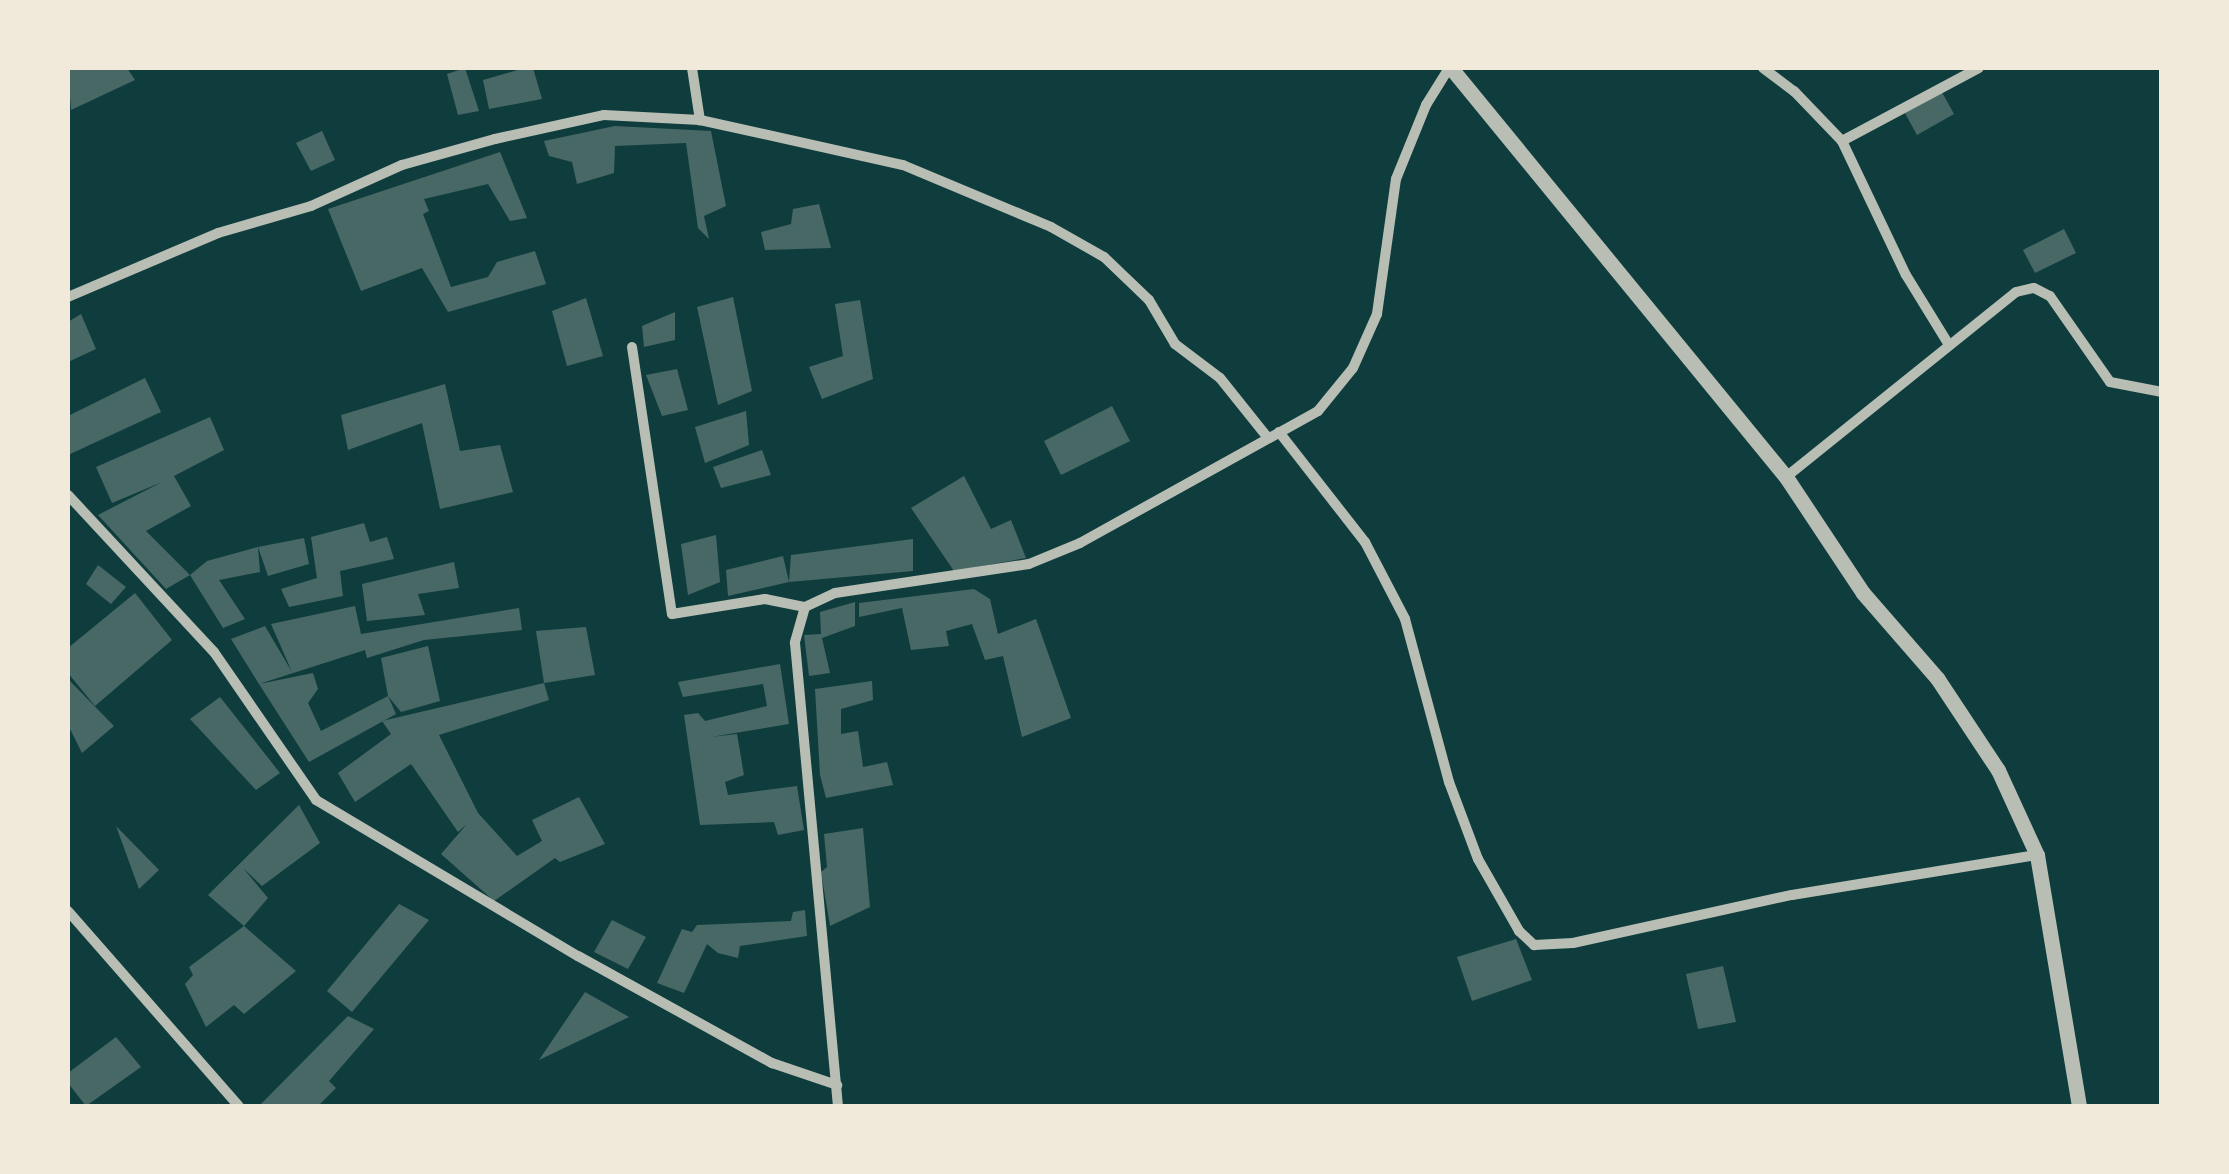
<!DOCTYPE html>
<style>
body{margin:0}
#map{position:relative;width:2229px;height:1174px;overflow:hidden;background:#0f3d3e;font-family:Raleway,sans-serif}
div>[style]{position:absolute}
.building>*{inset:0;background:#486865}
.minor>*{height:10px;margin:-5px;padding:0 5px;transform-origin:5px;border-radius:5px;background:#b8beb3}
.tertiary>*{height:15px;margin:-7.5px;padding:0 7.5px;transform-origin:7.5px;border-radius:7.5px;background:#b8beb3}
span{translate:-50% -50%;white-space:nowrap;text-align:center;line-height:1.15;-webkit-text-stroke:10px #f1e9da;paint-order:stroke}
.frame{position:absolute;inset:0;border:70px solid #f1e9da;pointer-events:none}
</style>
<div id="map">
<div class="building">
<div style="clip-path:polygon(68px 68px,127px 68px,135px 80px,71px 110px)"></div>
<div style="clip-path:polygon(465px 68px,479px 111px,458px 115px,447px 74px)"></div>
<div style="clip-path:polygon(525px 68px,533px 68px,542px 99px,489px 109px,483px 80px)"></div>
<div style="clip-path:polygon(1938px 85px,1954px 114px,1917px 135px,1901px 106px)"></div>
<div style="clip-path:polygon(615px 126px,711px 131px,726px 206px,704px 216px,709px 239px,698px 228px,686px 143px,615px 146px,614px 173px,577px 184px,572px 162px,549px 156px,544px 141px)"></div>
<div style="clip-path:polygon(322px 131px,335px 160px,311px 171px,296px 143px)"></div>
<div style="clip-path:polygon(500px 152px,527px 218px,510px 221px,488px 184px,424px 199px,429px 211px,423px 214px,451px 287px,488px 277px,497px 262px,535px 251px,546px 284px,448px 312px,422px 268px,361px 291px,328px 209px)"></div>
<div style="clip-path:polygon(819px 204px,831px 248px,765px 250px,761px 232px,791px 224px,793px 209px)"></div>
<div style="clip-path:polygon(2064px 229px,2076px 253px,2035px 273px,2023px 250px)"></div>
<div style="clip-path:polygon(733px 297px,752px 391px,718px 405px,697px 307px)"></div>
<div style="clip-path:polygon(586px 298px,603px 356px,567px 366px,552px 311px)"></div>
<div style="clip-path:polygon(860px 300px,873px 379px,822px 399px,809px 367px,843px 356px,835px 304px)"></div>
<div style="clip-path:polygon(675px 312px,675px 340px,644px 347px,642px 326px)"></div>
<div style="clip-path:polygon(81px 314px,96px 349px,68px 362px,68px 322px)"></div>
<div style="clip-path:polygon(677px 369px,688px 410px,662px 416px,646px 375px)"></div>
<div style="clip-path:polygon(145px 378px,161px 412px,68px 455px,68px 416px)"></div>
<div style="clip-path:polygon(445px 384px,460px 451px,500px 445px,513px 492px,440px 509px,422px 423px,348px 450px,341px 415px)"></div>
<div style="clip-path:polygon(1112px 406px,1130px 441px,1061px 475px,1044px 441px)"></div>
<div style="clip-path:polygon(746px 411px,749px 445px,705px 463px,695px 427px)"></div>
<div style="clip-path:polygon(210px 417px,224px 450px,174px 476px,191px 506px,146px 531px,190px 575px,166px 589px,98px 515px,162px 482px,112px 503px,96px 467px)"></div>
<div style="clip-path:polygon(762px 450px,771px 475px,721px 488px,713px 467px)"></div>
<div style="clip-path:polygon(964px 476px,991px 529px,1011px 520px,1026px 558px,954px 571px,911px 508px)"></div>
<div style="clip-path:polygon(364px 523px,370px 542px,387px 537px,394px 559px,340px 571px,343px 596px,289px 607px,281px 589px,317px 578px,311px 537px)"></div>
<div style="clip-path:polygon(716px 535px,720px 582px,688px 595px,681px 544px)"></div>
<div style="clip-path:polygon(304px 538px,309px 564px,268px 576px,258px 547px)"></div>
<div style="clip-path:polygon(913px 539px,913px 571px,789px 582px,791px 555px)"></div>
<div style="clip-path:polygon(258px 547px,260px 572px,219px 580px,245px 619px,223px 628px,190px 575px,207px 561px)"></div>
<div style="clip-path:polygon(783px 556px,789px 582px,728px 596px,726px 570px)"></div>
<div style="clip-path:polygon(454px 562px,459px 588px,418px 594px,425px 615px,367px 621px,362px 584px)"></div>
<div style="clip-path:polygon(98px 565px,126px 587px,111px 604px,86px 584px)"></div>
<div style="clip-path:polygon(974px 589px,990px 599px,998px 634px,1036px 619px,1071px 718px,1022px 737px,1003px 656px,985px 660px,972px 624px,946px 631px,949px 646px,911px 650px,902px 608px,859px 617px,859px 603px)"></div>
<div style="clip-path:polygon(135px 593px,172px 640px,95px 706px,68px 673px,68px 648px)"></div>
<div style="clip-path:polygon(855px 602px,855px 626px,822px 638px,830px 673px,809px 676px,804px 635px,821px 634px,820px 612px)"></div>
<div style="clip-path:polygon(355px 606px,361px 634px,519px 608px,522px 630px,424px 640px,367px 658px,365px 650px,259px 684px,313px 673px,318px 689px,308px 703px,321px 731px,388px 696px,381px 658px,428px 646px,440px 701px,401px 712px,388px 696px,396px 714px,309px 762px,259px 684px,231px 639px,265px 626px,292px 672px,271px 624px)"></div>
<div style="clip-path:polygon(586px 627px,595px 675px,544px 683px,536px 631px)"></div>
<div style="clip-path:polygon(780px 664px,789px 724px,711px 737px,737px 734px,744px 775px,725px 782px,728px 795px,797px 786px,804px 830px,778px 835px,774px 822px,700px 825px,684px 715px,698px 713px,705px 721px,767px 706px,763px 684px,683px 697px,678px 682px)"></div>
<div style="clip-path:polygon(68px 679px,114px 726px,82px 753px,68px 725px)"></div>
<div style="clip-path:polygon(872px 681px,873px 700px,841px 709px,841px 734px,858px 731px,863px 767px,887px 762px,893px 785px,826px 798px,820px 775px,815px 689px)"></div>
<div style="clip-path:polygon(544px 683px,549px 700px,439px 735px,478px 813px,517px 856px,542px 841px,532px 820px,579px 797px,605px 844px,560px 862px,555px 858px,494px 901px,441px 854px,467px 824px,458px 832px,411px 764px,355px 802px,338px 773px,391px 734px,382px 721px)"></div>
<div style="clip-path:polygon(220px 697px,280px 773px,256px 790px,190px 719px)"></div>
<div style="clip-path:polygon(299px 805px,320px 843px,262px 886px,243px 868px,268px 898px,244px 926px,208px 895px)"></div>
<div style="clip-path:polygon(116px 826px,159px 870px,139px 889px)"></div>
<div style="clip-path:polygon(863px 828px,870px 907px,830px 926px,821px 872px,827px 867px,824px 834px)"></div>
<div style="clip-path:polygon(399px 904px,429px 920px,352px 1012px,327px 991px)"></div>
<div style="clip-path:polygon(805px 910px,807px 936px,740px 946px,738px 958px,718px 953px,707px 944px,684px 993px,657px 983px,682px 929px,692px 932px,697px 925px,791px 921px,793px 912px)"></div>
<div style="clip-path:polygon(612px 920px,646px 937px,628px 969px,594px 952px)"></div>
<div style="clip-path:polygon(244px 926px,296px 971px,244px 1014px,234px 1005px,206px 1027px,185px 984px,193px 975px,189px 967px)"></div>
<div style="clip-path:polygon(1516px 939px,1532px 980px,1472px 1001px,1457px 957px)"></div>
<div style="clip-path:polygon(1723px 966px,1736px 1022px,1698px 1029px,1686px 974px)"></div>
<div style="clip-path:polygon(585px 992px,629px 1017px,539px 1060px)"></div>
<div style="clip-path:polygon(348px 1016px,374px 1029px,329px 1081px,336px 1088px,318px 1106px,259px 1106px)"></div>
<div style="clip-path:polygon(116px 1037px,141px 1067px,86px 1106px,68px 1083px,68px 1073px)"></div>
</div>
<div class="minor">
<div style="left:692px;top:68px;width:53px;rotate:81.3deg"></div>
<div style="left:1763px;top:68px;width:39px;rotate:37deg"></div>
<div style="left:1794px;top:91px;width:69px;rotate:46.2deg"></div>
<div style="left:1842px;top:141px;width:148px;rotate:64.5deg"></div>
<div style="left:1906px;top:275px;width:82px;rotate:58.4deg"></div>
<div style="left:1842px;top:141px;width:155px;rotate:-28.1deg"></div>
<div style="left:68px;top:297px;width:163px;rotate:-23.1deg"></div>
<div style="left:218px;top:233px;width:97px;rotate:-16.2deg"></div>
<div style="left:311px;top:206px;width:100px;rotate:-24.3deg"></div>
<div style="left:402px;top:165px;width:97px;rotate:-15.6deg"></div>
<div style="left:495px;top:139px;width:112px;rotate:-12.4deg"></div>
<div style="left:604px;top:115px;width:96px;rotate:3deg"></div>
<div style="left:700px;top:120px;width:208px;rotate:12.5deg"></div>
<div style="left:903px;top:165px;width:160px;rotate:22.7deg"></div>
<div style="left:1051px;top:227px;width:61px;rotate:29.5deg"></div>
<div style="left:1104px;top:257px;width:62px;rotate:43.7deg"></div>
<div style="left:1149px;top:300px;width:51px;rotate:59.4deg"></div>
<div style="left:1175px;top:344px;width:56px;rotate:37.1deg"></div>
<div style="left:1220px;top:378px;width:77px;rotate:51.3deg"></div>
<div style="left:632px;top:347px;width:270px;rotate:81.5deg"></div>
<div style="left:672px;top:614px;width:94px;rotate:-9.2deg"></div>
<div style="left:765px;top:599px;width:41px;rotate:11.3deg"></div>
<div style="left:805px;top:607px;width:33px;rotate:-25deg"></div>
<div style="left:835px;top:593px;width:196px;rotate:-8.5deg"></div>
<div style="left:1029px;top:564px;width:55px;rotate:-22.4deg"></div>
<div style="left:1080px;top:543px;width:272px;rotate:-29deg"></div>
<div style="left:1318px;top:411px;width:55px;rotate:-50.9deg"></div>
<div style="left:1353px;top:368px;width:59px;rotate:-66deg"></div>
<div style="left:1377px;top:314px;width:136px;rotate:-82deg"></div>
<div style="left:1396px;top:179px;width:80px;rotate:-67.9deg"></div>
<div style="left:1426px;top:105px;width:44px;rotate:-58.1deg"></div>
<div style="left:1279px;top:432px;width:140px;rotate:52deg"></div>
<div style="left:1365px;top:542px;width:87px;rotate:62.5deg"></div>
<div style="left:1405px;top:619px;width:169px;rotate:74.9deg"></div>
<div style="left:1449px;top:782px;width:82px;rotate:69.4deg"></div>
<div style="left:1478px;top:859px;width:83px;rotate:60.3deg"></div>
<div style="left:1519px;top:931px;width:21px;rotate:43deg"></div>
<div style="left:1534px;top:945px;width:39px;rotate:-3deg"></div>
<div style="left:1573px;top:943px;width:224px;rotate:-12.4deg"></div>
<div style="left:1792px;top:895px;width:248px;rotate:-9.3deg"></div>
<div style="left:1786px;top:477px;width:295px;rotate:-38.8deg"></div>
<div style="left:2016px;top:292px;width:18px;rotate:-13deg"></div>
<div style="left:2034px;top:288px;width:18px;rotate:27deg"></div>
<div style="left:2050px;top:296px;width:105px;rotate:55.1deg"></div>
<div style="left:2110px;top:382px;width:53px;rotate:10.9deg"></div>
<div style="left:68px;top:495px;width:214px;rotate:47.1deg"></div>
<div style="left:214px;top:652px;width:180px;rotate:55.4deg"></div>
<div style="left:316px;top:800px;width:305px;rotate:30.8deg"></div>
<div style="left:578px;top:956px;width:222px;rotate:28.9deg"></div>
<div style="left:772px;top:1063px;width:69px;rotate:18.7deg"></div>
<div style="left:805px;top:607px;width:37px;rotate:106deg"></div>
<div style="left:795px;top:643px;width:465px;rotate:84.7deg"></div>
<div style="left:68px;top:911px;width:259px;rotate:48.8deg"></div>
</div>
<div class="tertiary">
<div style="left:1451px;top:68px;width:529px;rotate:50.68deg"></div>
<div style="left:1786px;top:477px;width:139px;rotate:56.4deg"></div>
<div style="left:1863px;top:593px;width:113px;rotate:49deg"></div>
<div style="left:1937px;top:678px;width:110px;rotate:56.5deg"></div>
<div style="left:1998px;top:770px;width:94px;rotate:65.4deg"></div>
<div style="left:2037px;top:855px;width:254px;rotate:80.5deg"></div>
</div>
<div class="frame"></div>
</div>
